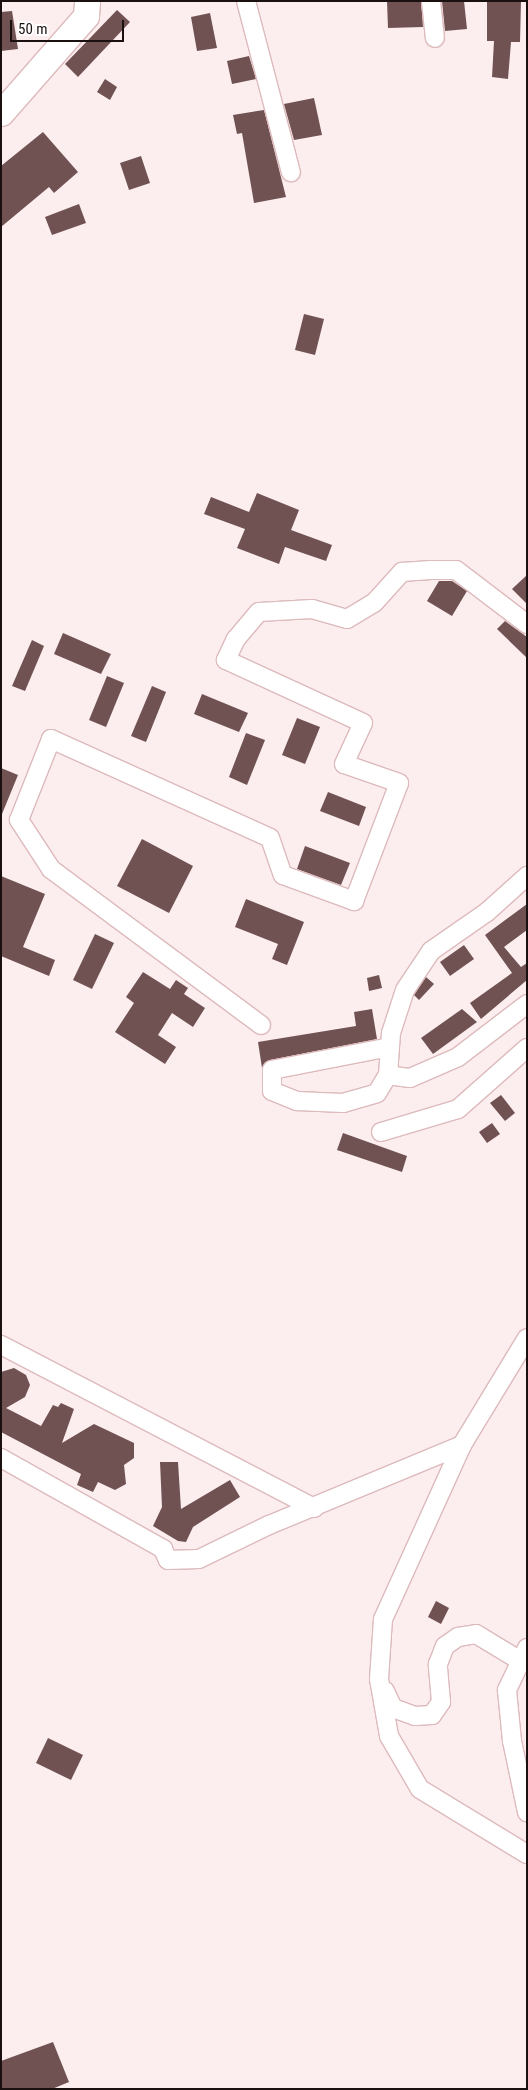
<!DOCTYPE html>
<style>
body{margin:0}
#map{position:relative;width:528px;height:2090px;overflow:hidden;background:#fcedee;font-family:"Roboto Condensed",sans-serif}
div>[style]{position:absolute}
.building>*{inset:0;background:#705253}
.roads{filter:drop-shadow(1px 0 #ddbabc) drop-shadow(-1px 0 #ddbabc) drop-shadow(0 1px #ddbabc) drop-shadow(0 -1px #ddbabc)}
.street>*{height:18px;margin:-9px;padding:0 9px;transform-origin:9px;border-radius:9px;background:#fff}
.secondary>*{height:25px;margin:-12.5px;padding:0 12.5px;transform-origin:12.5px;border-radius:12.5px;background:#fff}
span{translate:-50% -50%;white-space:nowrap;text-align:center;line-height:1.15;-webkit-text-stroke:5px #fff;paint-order:stroke}
.frame{position:absolute;inset:0;border:2px solid #1b1010;pointer-events:none}
.scale{position:absolute;left:10px;top:20px;width:114px;height:22px;box-sizing:border-box;border:2px solid #1b1010;border-top:0;padding-left:6px;font-size:15px;line-height:18px;white-space:nowrap;color:#1b1010;-webkit-text-stroke:4px #fff;paint-order:stroke}
</style>
<div id="map">
<div class="building">
<div style="clip-path:polygon(387px 1px,421px 1px,423px 27px,388px 28px)"></div>
<div style="clip-path:polygon(442px 1px,464px 1px,467px 29px,445px 31px)"></div>
<div style="clip-path:polygon(487px 1px,521px 1px,520px 42px,511px 42px,508px 79px,492px 77px,494px 41px,487px 41px)"></div>
<div style="clip-path:polygon(117px 10px,130px 22px,78px 77px,65px 64px)"></div>
<div style="clip-path:polygon(12px 11px,18px 49px,1px 51px,1px 12px)"></div>
<div style="clip-path:polygon(210px 13px,217px 48px,197px 51px,191px 17px)"></div>
<div style="clip-path:polygon(249px 56px,256px 79px,232px 84px,227px 61px)"></div>
<div style="clip-path:polygon(105px 79px,117px 87px,110px 100px,97px 92px)"></div>
<div style="clip-path:polygon(314px 98px,322px 135px,294px 140px,284px 104px)"></div>
<div style="clip-path:polygon(264px 110px,286px 197px,254px 203px,242px 133px,237px 134px,233px 115px)"></div>
<div style="clip-path:polygon(43px 132px,78px 172px,54px 193px,49px 187px,1px 227px,1px 166px)"></div>
<div style="clip-path:polygon(141px 156px,150px 183px,129px 190px,120px 163px)"></div>
<div style="clip-path:polygon(79px 204px,86px 223px,52px 235px,45px 217px)"></div>
<div style="clip-path:polygon(304px 314px,324px 319px,315px 355px,295px 350px)"></div>
<div style="clip-path:polygon(257px 493px,299px 510px,291px 530px,332px 545px,326px 561px,285px 547px,279px 564px,237px 548px,245px 529px,204px 514px,211px 497px,249px 512px)"></div>
<div style="clip-path:polygon(527px 575px,527px 604px,512px 589px)"></div>
<div style="clip-path:polygon(439px 581px,452px 581px,467px 591px,452px 616px,427px 601px)"></div>
<div style="clip-path:polygon(505px 621px,527px 637px,527px 658px,497px 629px)"></div>
<div style="clip-path:polygon(63px 633px,111px 654px,101px 674px,54px 654px)"></div>
<div style="clip-path:polygon(32px 640px,44px 646px,25px 691px,12px 686px)"></div>
<div style="clip-path:polygon(107px 676px,124px 683px,106px 727px,89px 720px)"></div>
<div style="clip-path:polygon(152px 686px,166px 692px,146px 742px,131px 736px)"></div>
<div style="clip-path:polygon(202px 694px,248px 713px,239px 732px,194px 714px)"></div>
<div style="clip-path:polygon(297px 718px,320px 727px,305px 764px,282px 755px)"></div>
<div style="clip-path:polygon(246px 733px,265px 740px,247px 785px,229px 777px)"></div>
<div style="clip-path:polygon(1px 768px,18px 775px,2px 814px,1px 814px)"></div>
<div style="clip-path:polygon(328px 792px,366px 807px,359px 826px,320px 811px)"></div>
<div style="clip-path:polygon(142px 839px,193px 866px,169px 913px,117px 886px)"></div>
<div style="clip-path:polygon(305px 846px,350px 863px,341px 885px,297px 869px)"></div>
<div style="clip-path:polygon(1px 876px,45px 894px,23px 947px,55px 960px,49px 976px,1px 956px)"></div>
<div style="clip-path:polygon(246px 899px,304px 922px,287px 965px,272px 959px,278px 944px,235px 927px)"></div>
<div style="clip-path:polygon(527px 904px,527px 930px,504px 947px,521px 967px,527px 963px,527px 980px,481px 1019px,470px 1003px,512px 973px,485px 935px)"></div>
<div style="clip-path:polygon(95px 934px,114px 943px,92px 989px,73px 980px)"></div>
<div style="clip-path:polygon(464px 945px,474px 959px,450px 976px,440px 962px)"></div>
<div style="clip-path:polygon(143px 972px,170px 989px,176px 980px,188px 988px,184px 994px,205px 1008px,193px 1027px,172px 1013px,158px 1035px,176px 1047px,165px 1064px,115px 1032px,134px 1003px,126px 997px)"></div>
<div style="clip-path:polygon(379px 975px,382px 988px,369px 991px,367px 978px)"></div>
<div style="clip-path:polygon(426px 977px,434px 984px,419px 1000px,414px 995px)"></div>
<div style="clip-path:polygon(372px 1009px,377px 1039px,270px 1060px,262px 1068px,258px 1042px,356px 1026px,354px 1012px)"></div>
<div style="clip-path:polygon(462px 1009px,477px 1022px,433px 1054px,421px 1038px)"></div>
<div style="clip-path:polygon(501px 1095px,515px 1113px,505px 1121px,490px 1103px)"></div>
<div style="clip-path:polygon(492px 1123px,500px 1134px,487px 1143px,479px 1132px)"></div>
<div style="clip-path:polygon(343px 1133px,407px 1156px,402px 1172px,337px 1150px)"></div>
<div style="clip-path:polygon(14px 1368px,26px 1375px,30px 1385px,25px 1397px,6px 1408px,41px 1426px,53px 1405px,58px 1407px,61px 1403px,74px 1409px,62px 1443px,94px 1424px,134px 1443px,134px 1458px,124px 1465px,126px 1484px,115px 1490px,98px 1482px,93px 1492px,77px 1485px,81px 1474px,1px 1432px,1px 1372px)"></div>
<div style="clip-path:polygon(160px 1462px,178px 1462px,181px 1509px,230px 1480px,240px 1497px,193px 1527px,186px 1542px,178px 1541px,153px 1526px,162px 1507px)"></div>
<div style="clip-path:polygon(436px 1601px,449px 1608px,441px 1624px,428px 1617px)"></div>
<div style="clip-path:polygon(48px 1738px,83px 1755px,71px 1780px,36px 1763px)"></div>
<div style="clip-path:polygon(53px 2042px,69px 2082px,52px 2089px,1px 2089px,1px 2061px)"></div>
</div>
<div class="roads">
<div class="street">
<div style="left:246px;top:1px;width:177px;rotate:75.3deg"></div>
<div style="left:431px;top:1px;width:37px;rotate:84deg"></div>
<div style="left:261px;top:1025px;width:262px;rotate:-143.4deg"></div>
<div style="left:51px;top:869px;width:59px;rotate:-123.1deg"></div>
<div style="left:19px;top:820px;width:87px;rotate:-68.4deg"></div>
<div style="left:51px;top:739px;width:240px;rotate:24.3deg"></div>
<div style="left:270px;top:838px;width:39px;rotate:71deg"></div>
<div style="left:283px;top:875px;width:76px;rotate:20.1deg"></div>
<div style="left:354px;top:901px;width:126px;rotate:-69.1deg"></div>
<div style="left:399px;top:783px;width:58px;rotate:-160.9deg"></div>
<div style="left:344px;top:764px;width:45px;rotate:-65.1deg"></div>
<div style="left:363px;top:723px;width:151px;rotate:-155.3deg"></div>
<div style="left:226px;top:660px;width:23px;rotate:-65deg"></div>
<div style="left:236px;top:639px;width:35px;rotate:-50deg"></div>
<div style="left:259px;top:612px;width:53px;rotate:-3.2deg"></div>
<div style="left:312px;top:609px;width:36px;rotate:16deg"></div>
<div style="left:347px;top:619px;width:31px;rotate:-31deg"></div>
<div style="left:374px;top:603px;width:42px;rotate:-47.9deg"></div>
<div style="left:402px;top:572px;width:29px;rotate:-4deg"></div>
<div style="left:431px;top:570px;width:25px"></div>
<div style="left:456px;top:570px;width:89px;rotate:37.3deg"></div>
<div style="left:390px;top:1047px;width:120px;rotate:169deg"></div>
<div style="left:272px;top:1070px;width:21px;rotate:90deg"></div>
<div style="left:272px;top:1091px;width:27px;rotate:22deg"></div>
<div style="left:297px;top:1101px;width:46px;rotate:2.5deg"></div>
<div style="left:343px;top:1103px;width:35px;rotate:-16deg"></div>
<div style="left:377px;top:1093px;width:21px;rotate:-59deg"></div>
<div style="left:388px;top:1075px;width:42px;rotate:-85.9deg"></div>
<div style="left:391px;top:1033px;width:45px;rotate:-72deg"></div>
<div style="left:405px;top:990px;width:47px;rotate:-56.3deg"></div>
<div style="left:431px;top:951px;width:68px;rotate:-34.9deg"></div>
<div style="left:487px;top:912px;width:54px;rotate:-42deg"></div>
<div style="left:388px;top:1075px;width:22px;rotate:8deg"></div>
<div style="left:410px;top:1078px;width:52px;rotate:-23.6deg"></div>
<div style="left:458px;top:1057px;width:87px;rotate:-37.5deg"></div>
<div style="left:381px;top:1132px;width:80px;rotate:-16.6deg"></div>
<div style="left:458px;top:1109px;width:92px;rotate:-41.5deg"></div>
<div style="left:1px;top:1345px;width:353px;rotate:27.5deg"></div>
<div style="left:462px;top:1445px;width:191px;rotate:114.4deg"></div>
<div style="left:383px;top:1619px;width:60px;rotate:93.8deg"></div>
<div style="left:379px;top:1679px;width:58px;rotate:80deg"></div>
<div style="left:389px;top:1736px;width:61px;rotate:59.7deg"></div>
<div style="left:420px;top:1789px;width:125px;rotate:31.3deg"></div>
<div style="left:1px;top:1458px;width:186px;rotate:29.3deg"></div>
<div style="left:163px;top:1549px;width:12px;rotate:66deg"></div>
<div style="left:168px;top:1560px;width:31px;rotate:-2deg"></div>
<div style="left:199px;top:1559px;width:78px;rotate:-25.9deg"></div>
<div style="left:269px;top:1525px;width:209px;rotate:-22.5deg"></div>
<div style="left:462px;top:1445px;width:125px;rotate:-58.7deg"></div>
<div style="left:527px;top:1648px;width:47px;rotate:115.5deg"></div>
<div style="left:507px;top:1690px;width:51px;rotate:84.4deg"></div>
<div style="left:512px;top:1741px;width:73px;rotate:78.1deg"></div>
<div style="left:385px;top:1691px;width:19px;rotate:65deg"></div>
<div style="left:393px;top:1708px;width:23px;rotate:20deg"></div>
<div style="left:415px;top:1716px;width:17px;rotate:-3deg"></div>
<div style="left:432px;top:1715px;width:16px;rotate:-55deg"></div>
<div style="left:441px;top:1702px;width:38px;rotate:-95deg"></div>
<div style="left:438px;top:1664px;width:19px;rotate:-69deg"></div>
<div style="left:445px;top:1646px;width:16px;rotate:-35deg"></div>
<div style="left:458px;top:1637px;width:18px;rotate:-9deg"></div>
<div style="left:476px;top:1634px;width:50px;rotate:31.2deg"></div>
</div>
<div class="secondary">
<div style="left:1px;top:113px;width:129px;rotate:-48.8deg"></div>
<div style="left:86px;top:16px;width:15px;rotate:-86deg"></div>
</div>
</div>
<div class="frame"></div>
<div class="scale">50 m</div>
</div>
